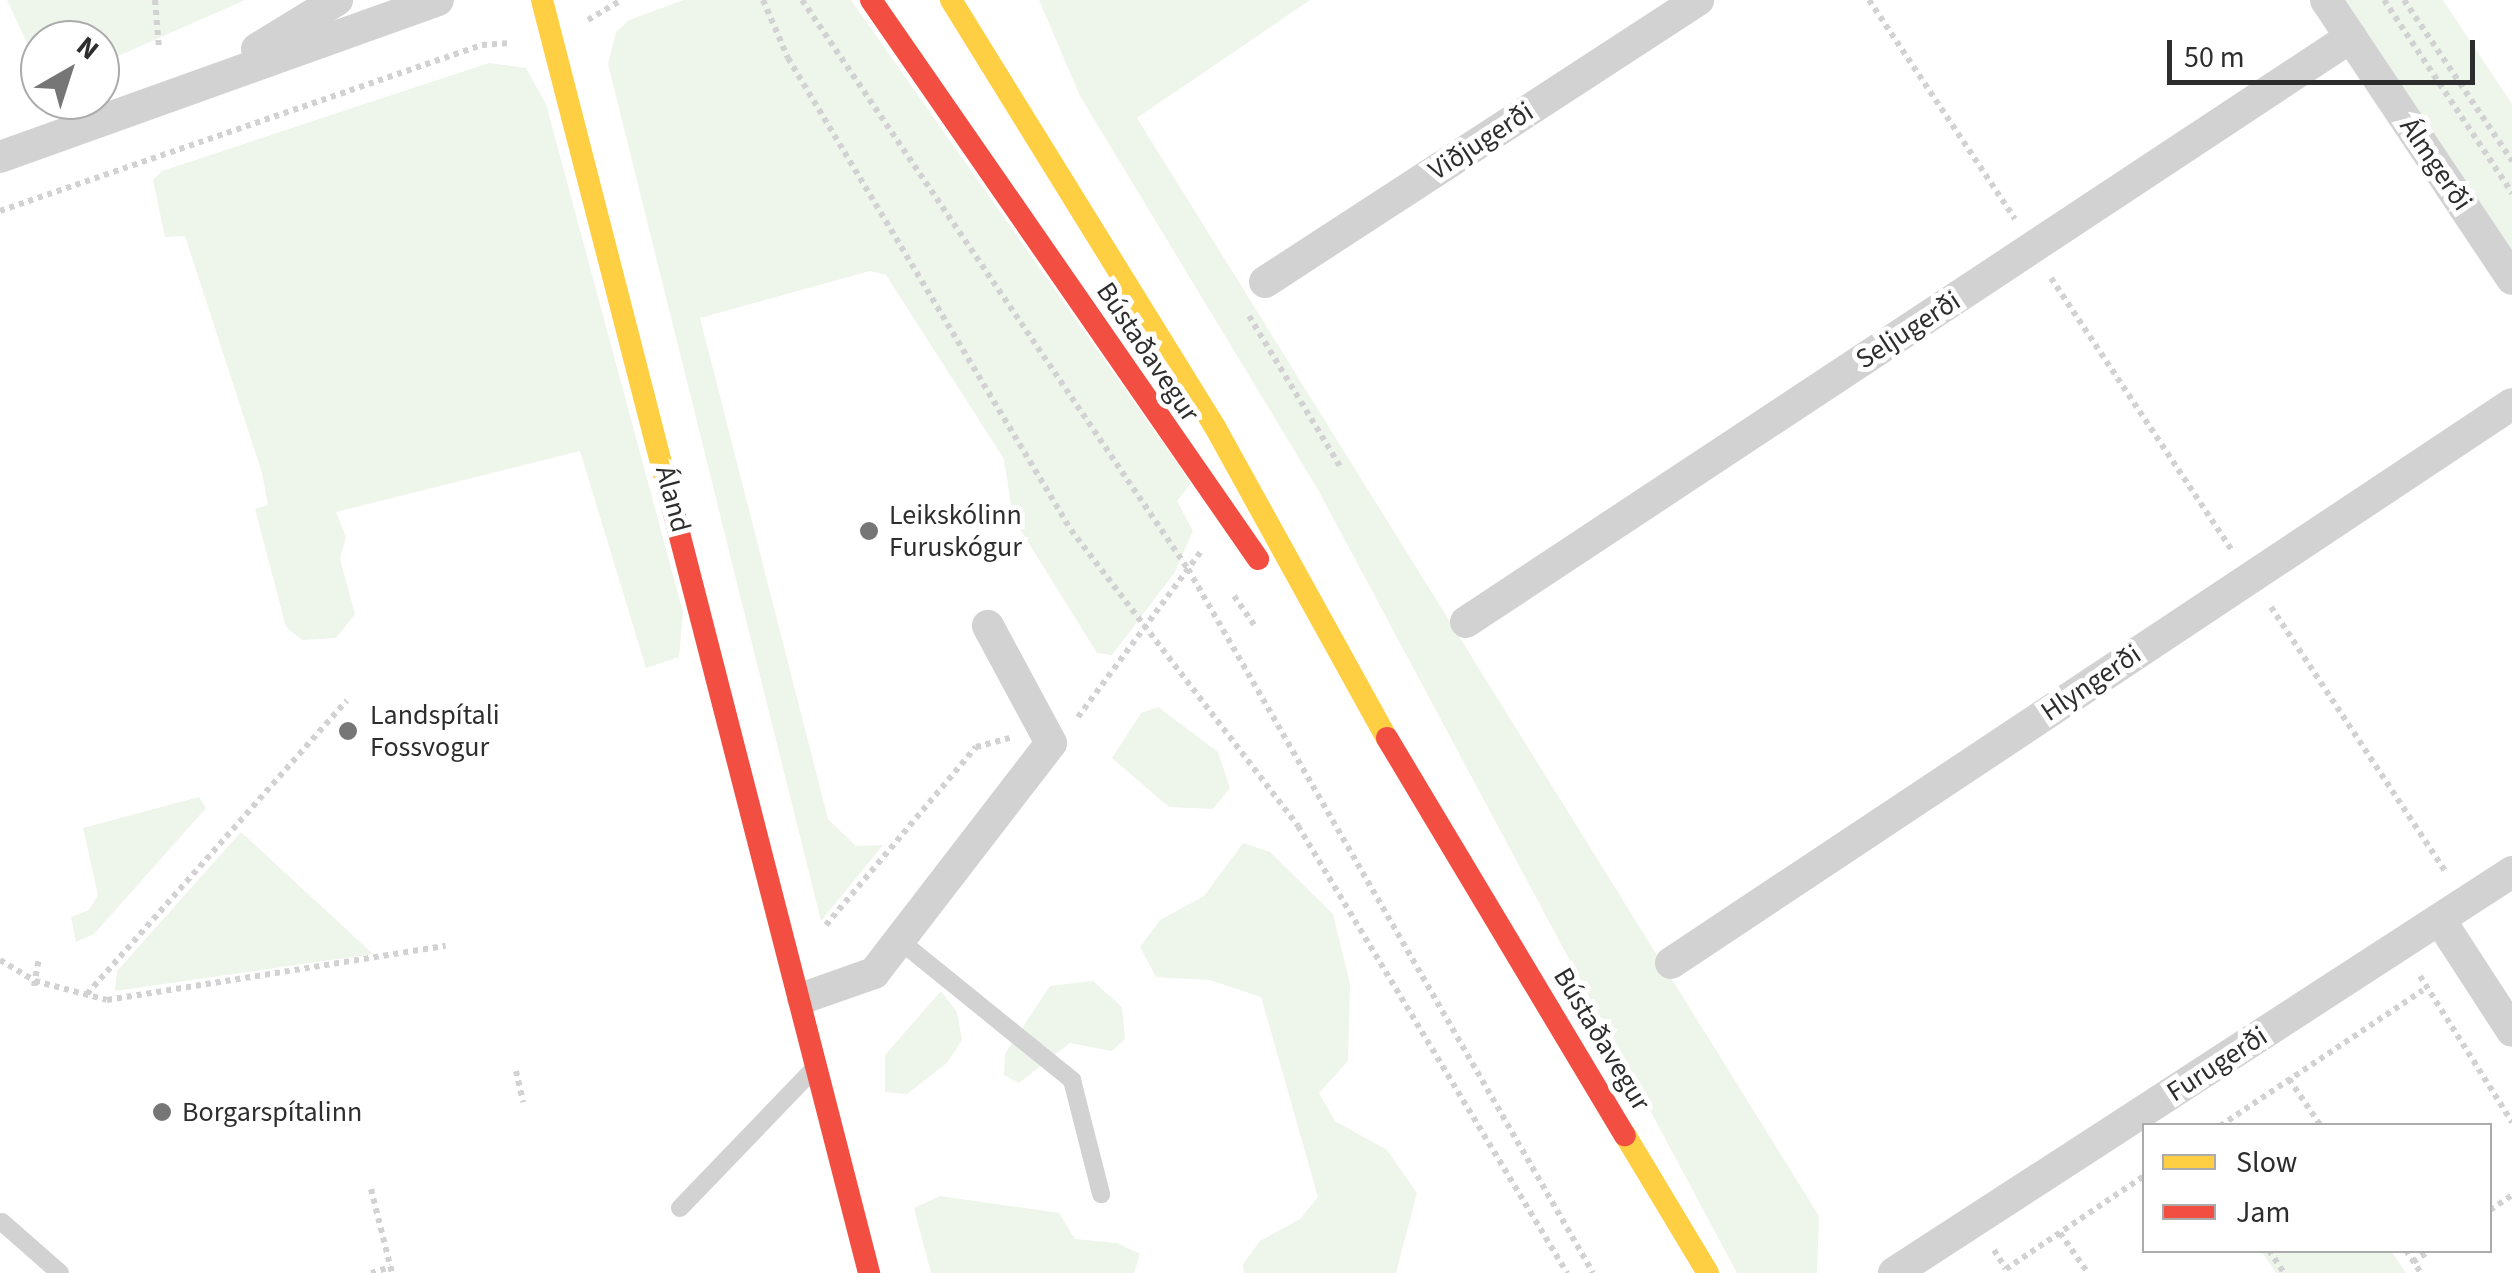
<!DOCTYPE html>
<meta charset="utf-8">
<style>
body{margin:0}
#map{position:relative;width:2512px;height:1273px;overflow:hidden;background:#fff;font-family:"Source Sans 3",sans-serif}
div>[style]{position:absolute}
.green>*{inset:0;background:#eef5eb}
.path>*{height:6px;margin-top:-3px;transform-origin:0;background:repeating-linear-gradient(90deg,#d2d2d2 0 5px,transparent 0 10px)}
.lane>*{height:18px;margin:-9px;padding:0 9px;transform-origin:9px;border-radius:9px;background:#d2d2d2}
.street>*{height:32px;margin:-16px;padding:0 16px;transform-origin:16px;border-radius:16px;background:#d2d2d2}
.slow>*{height:22px;margin:-11px;padding:0 11px;transform-origin:11px;border-radius:11px;background:#ffcf43}
.jam>*{height:22px;margin:-11px;padding:0 11px;transform-origin:11px;border-radius:11px;background:#f24e42}
.dots>*{width:28px;height:28px;translate:-50% -50%;box-sizing:border-box;border:5px solid #fff;border-radius:50%}
span{translate:-50% -50%;white-space:nowrap;text-align:center;line-height:1.15;-webkit-text-stroke:10px #fff;paint-order:stroke}
.street-label{font-size:28px;color:#2d2d2d}
.poi-label{font-size:28px;color:#2d2d2d}
.left{translate:0 -50%;text-align:left}
.legend{position:absolute;left:2142px;top:1123px;width:350px;height:130px;box-sizing:border-box;background:#fff;border:2px solid #ababab;margin:0;padding:12px 18px;list-style:none;font-size:30px;color:#2d2d2d}
.legend li{display:flex;align-items:center;gap:20px;height:50px}
.legend b{width:50px;border:2px solid #ababab}
.north{position:absolute;left:20px;top:20px;width:100px;height:100px;box-sizing:border-box;background:#fff;border:2px solid #ababab;border-radius:50%;rotate:39deg;font-size:28px;font-weight:700;line-height:40px;text-align:center;color:#2d2d2d}
.north::after{content:'';display:block;margin:auto;width:35px;height:45px;background:#767676;clip-path:polygon(50% 0,100% 100%,50% 72%,0 100%)}
.scale{position:absolute;left:2167px;top:40px;width:308px;height:45px;box-sizing:border-box;border:5px solid #2d2d2d;border-top:0;padding-left:12px;font-size:30px;line-height:35px;white-space:nowrap;color:#2d2d2d;-webkit-text-stroke:8px #fff;paint-order:stroke}
</style>
<div id="map">
<div class="green">
<div style="clip-path:polygon(7px 0,245px 0,100px 64px,100px 40px,40px 40px,40px 71px)"></div>
<div style="clip-path:polygon(684px 0,851px 0,1191px 483px,1177px 501px,1193px 531px,1175px 572px,1112px 655px,1097px 653px,1013px 518px,1004px 459px,886px 275px,870px 271px,700px 318px,828px 819px,856px 846px,883px 845px,821px 921px,608px 64px,616px 32px,629px 20px)"></div>
<div style="clip-path:polygon(1039px 0,1310px 0,1137px 118px,1819px 1216px,1817px 1273px,1737px 1273px,1317px 488px,1080px 96px)"></div>
<div style="clip-path:polygon(2344px 0,2443px 0,2512px 104px,2512px 254px)"></div>
<div style="clip-path:polygon(489px 63px,526px 68px,546px 104px,683px 612px,679px 657px,646px 668px,580px 451px,336px 512px,346px 537px,340px 559px,355px 614px,336px 638px,302px 640px,286px 627px,255px 509px,268px 505px,262px 473px,185px 236px,165px 237px,153px 180px,162px 171px)"></div>
<div style="clip-path:polygon(1158px 707px,1218px 752px,1230px 788px,1213px 809px,1169px 807px,1112px 758px,1141px 713px)"></div>
<div style="clip-path:polygon(199px 797px,206px 808px,94px 934px,76px 942px,71px 917px,89px 910px,98px 895px,83px 828px)"></div>
<div style="clip-path:polygon(241px 832px,373px 954px,115px 991px,117px 971px)"></div>
<div style="clip-path:polygon(1243px 843px,1270px 852px,1333px 914px,1350px 984px,1348px 1061px,1319px 1093px,1335px 1121px,1387px 1150px,1417px 1193px,1396px 1273px,1244px 1273px,1243px 1264px,1260px 1241px,1300px 1219px,1318px 1197px,1261px 997px,1210px 980px,1156px 977px,1140px 947px,1160px 920px,1204px 896px)"></div>
<div style="clip-path:polygon(1093px 981px,1122px 1007px,1125px 1039px,1112px 1051px,1070px 1043px,1019px 1083px,1004px 1075px,1005px 1054px,1050px 986px)"></div>
<div style="clip-path:polygon(941px 991px,957px 1012px,962px 1040px,947px 1063px,907px 1094px,885px 1092px,885px 1055px)"></div>
<div style="clip-path:polygon(940px 1196px,1059px 1213px,1075px 1239px,1117px 1243px,1140px 1254px,1134px 1273px,931px 1273px,914px 1208px)"></div>
<div style="clip-path:polygon(2261px 1251px,2391px 1251px,2406px 1273px,2276px 1273px)"></div>
</div>
<div class="path">
<div style="left:155px;top:0;width:48px;rotate:85.2deg"></div>
<div style="left:763px;top:0;width:63px;rotate:66.7deg"></div>
<div style="left:788px;top:58px;width:550px;rotate:59.05deg"></div>
<div style="left:1071px;top:530px;width:373px;rotate:52.5deg"></div>
<div style="left:1298px;top:826px;width:522px;rotate:58.96deg"></div>
<div style="left:802px;top:0;width:688px;rotate:55.85deg"></div>
<div style="left:1188px;top:569px;width:812px;rotate:60.09deg"></div>
<div style="left:1869px;top:0;width:263px;rotate:56.3deg"></div>
<div style="left:2384px;top:0;width:232px;rotate:56.4deg"></div>
<div style="left:2404px;top:0;width:194px;rotate:56.1deg"></div>
<div style="left:588px;top:20px;width:39px;rotate:-31deg"></div>
<div style="left:0;top:211px;width:510px;rotate:-19deg"></div>
<div style="left:482px;top:45px;width:28px;rotate:-4deg"></div>
<div style="left:2051px;top:278px;width:327px;rotate:56.4deg"></div>
<div style="left:1249px;top:316px;width:178px;rotate:58.8deg"></div>
<div style="left:1234px;top:596px;width:35px;rotate:55deg"></div>
<div style="left:2271px;top:607px;width:318px;rotate:56.6deg"></div>
<div style="left:1078px;top:717px;width:208px;rotate:-53.4deg"></div>
<div style="left:826px;top:925px;width:233px;rotate:-49.9deg"></div>
<div style="left:976px;top:747px;width:35px;rotate:-15deg"></div>
<div style="left:0;top:960px;width:41px;rotate:31deg"></div>
<div style="left:35px;top:981px;width:74px;rotate:14.8deg"></div>
<div style="left:107px;top:1000px;width:343px;rotate:-9.1deg"></div>
<div style="left:2420px;top:976px;width:173px;rotate:57.8deg"></div>
<div style="left:34px;top:986px;width:28px;rotate:-80deg"></div>
<div style="left:87px;top:994px;width:392px;rotate:-48.5deg"></div>
<div style="left:516px;top:1071px;width:32px;rotate:77deg"></div>
<div style="left:2289px;top:1079px;width:57px;rotate:55.8deg"></div>
<div style="left:2220px;top:1126px;width:244px;rotate:-33.8deg"></div>
<div style="left:371px;top:1189px;width:87px;rotate:76deg"></div>
<div style="left:2490px;top:1210px;width:27px;rotate:-34deg"></div>
<div style="left:2060px;top:1233px;width:49px;rotate:55deg"></div>
<div style="left:1994px;top:1250px;width:22px;rotate:58deg"></div>
<div style="left:2006px;top:1269px;width:166px;rotate:-34deg"></div>
<div style="left:2269px;top:1250px;width:27px;rotate:57deg"></div>
<div style="left:2406px;top:1250px;width:27px;rotate:57deg"></div>
<div style="left:2413px;top:1262px;width:21px;rotate:-35deg"></div>
<div style="left:371px;top:1273px;width:21px;rotate:-17deg"></div>
</div>
<div class="lane">
<div style="left:899px;top:940px;width:223px;rotate:39deg"></div>
<div style="left:1072px;top:1080px;width:118px;rotate:75.7deg"></div>
<div style="left:680px;top:1208px;width:190px;rotate:-46.1deg"></div>
<div style="left:2px;top:1222px;width:77px;rotate:41.3deg"></div>
</div>
<div class="street">
<div style="left:2326px;top:0;width:335px;rotate:56.3deg"></div>
<div style="left:257px;top:49px;width:94px;rotate:-31.5deg"></div>
<div style="left:0;top:157px;width:465px;rotate:-19.7deg"></div>
<div style="left:1265px;top:282px;width:517px;rotate:-33.07deg"></div>
<div style="left:1466px;top:622px;width:1061px;rotate:-33.47deg"></div>
<div style="left:2440px;top:920px;width:132px;rotate:57deg"></div>
<div style="left:1671px;top:963px;width:1010px;rotate:-33.61deg"></div>
<div style="left:803px;top:998px;width:75px;rotate:-19.4deg"></div>
<div style="left:874px;top:973px;width:290px;rotate:-52.4deg"></div>
<div style="left:1051px;top:743px;width:133px;rotate:-118.3deg"></div>
<div style="left:1894px;top:1273px;width:737px;rotate:-32.98deg"></div>
</div>
<div class="slow">
<div style="left:542px;top:0;width:502px;rotate:75.58deg"></div>
<div style="left:951px;top:0;width:502px;rotate:58.27deg"></div>
<div style="left:1215px;top:427px;width:355px;rotate:61.1deg"></div>
<div style="left:1625px;top:1135px;width:161px;rotate:59deg"></div>
</div>
<div class="jam">
<div style="left:871px;top:0;width:680px;rotate:55.3deg"></div>
<div style="left:667px;top:486px;width:813px;rotate:75.6deg"></div>
<div style="left:1387px;top:738px;width:463px;rotate:59.1deg"></div>
</div>
<div class="dots">
<div style="left:869px;top:531px;background:#767676"></div>
<div style="left:348px;top:731px;background:#767676"></div>
<div style="left:162px;top:1112px;background:#767676"></div>
</div>
<div class="street-label">
<span style="left:1481px;top:141px;rotate:-33deg">Viðjugerði</span>
<span style="left:2436px;top:164px;rotate:56deg">Álmgerði</span>
<span style="left:1908px;top:330px;rotate:-33deg">Seljugerði</span>
<span style="left:1148px;top:352px;rotate:56deg">Bústaðavegur</span>
<span style="left:673px;top:499px;rotate:75deg">Áland</span>
<span style="left:2091px;top:683px;rotate:-34deg">Hlyngerði</span>
<span style="left:1602px;top:1039px;rotate:59deg">Bústaðavegur</span>
<span style="left:2217px;top:1064px;rotate:-33deg">Furugerði</span>
</div>
<div class="poi-label">
<span class="left" style="left:889px;top:531px">Leikskólinn<br>Furuskógur</span>
<span class="left" style="left:370px;top:731px">Landspítali<br>Fossvogur</span>
<span class="left" style="left:182px;top:1112px">Borgarspítalinn</span>
</div>
<ul class="legend">
<li><b style="height:12px;background:#ffcf43"></b>Slow</li>
<li><b style="height:12px;background:#f24e42"></b>Jam</li>
</ul>
<div class="north">N</div>
<div class="scale">50 m</div>
</div>
